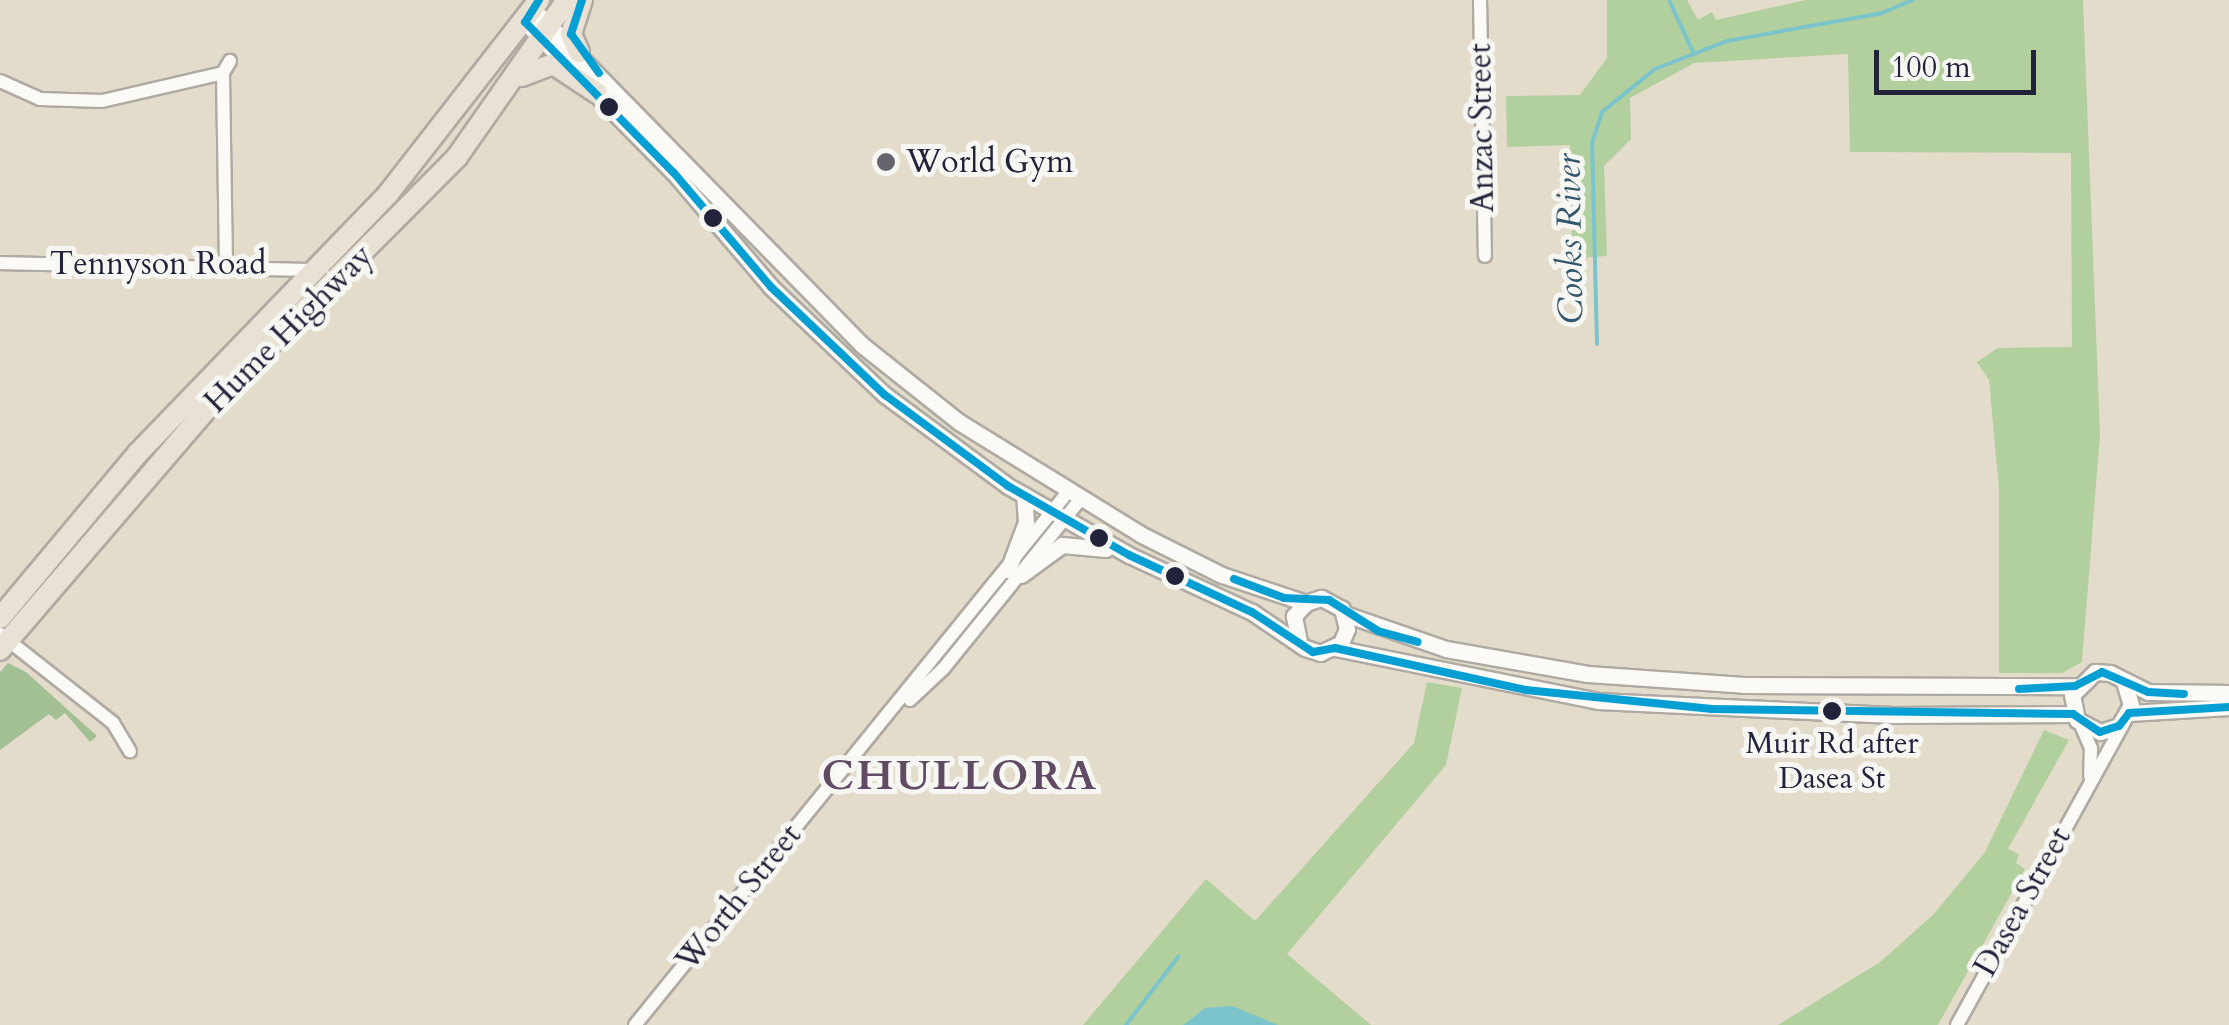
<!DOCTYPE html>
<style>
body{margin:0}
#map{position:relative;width:2229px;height:1025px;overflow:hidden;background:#e3dccb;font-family:Cardo,serif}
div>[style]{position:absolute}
.green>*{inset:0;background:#b2cf9e}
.forest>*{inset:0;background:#a3c095}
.water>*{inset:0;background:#7bc4cb}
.stream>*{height:4px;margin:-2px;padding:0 2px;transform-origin:2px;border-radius:2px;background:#7bc4cb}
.roads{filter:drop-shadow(2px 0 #afaaa2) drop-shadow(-2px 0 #afaaa2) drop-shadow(0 2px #afaaa2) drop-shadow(0 -2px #afaaa2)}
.minor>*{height:12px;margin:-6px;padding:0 6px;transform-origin:6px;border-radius:6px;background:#fbfaf7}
.tertiary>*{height:15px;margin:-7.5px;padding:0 7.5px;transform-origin:7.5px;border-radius:7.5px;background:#fbfaf7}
.trunk>*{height:20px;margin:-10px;padding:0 10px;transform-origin:10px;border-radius:10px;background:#e8e1d4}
.bus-1>*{height:8px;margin:-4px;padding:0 4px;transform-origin:4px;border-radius:4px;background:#059fd4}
.dots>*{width:28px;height:28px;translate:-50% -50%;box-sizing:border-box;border:5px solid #f6f6f2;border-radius:50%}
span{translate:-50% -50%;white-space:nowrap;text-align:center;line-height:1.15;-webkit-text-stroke:10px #f6f6f2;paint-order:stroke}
.bus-label{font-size:30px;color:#22223b}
.street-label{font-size:32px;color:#22223b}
.poi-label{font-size:32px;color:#22223b}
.left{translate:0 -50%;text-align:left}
.water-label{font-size:35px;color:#32576d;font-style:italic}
.district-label{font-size:42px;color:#614a63;font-weight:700;letter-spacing:2.5px}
.scale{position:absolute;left:1874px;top:50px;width:162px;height:45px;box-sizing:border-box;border:5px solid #22223b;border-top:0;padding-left:12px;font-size:30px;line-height:35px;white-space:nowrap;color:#22223b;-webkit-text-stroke:8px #f6f6f2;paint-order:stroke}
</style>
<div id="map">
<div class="green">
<div style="clip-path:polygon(1607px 0,1687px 0,1698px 20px,1712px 12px,1716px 20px,1806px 0,2083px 0,2100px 435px,2082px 662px,2062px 673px,1999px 673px,1999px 490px,1989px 380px,1977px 362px,1998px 348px,2072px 347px,2071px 153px,1850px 152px,1848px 54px,1694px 63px,1630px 98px,1631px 139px,1604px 166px,1607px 256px,1580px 258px,1572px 244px,1570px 145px,1507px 147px,1506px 96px,1580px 95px,1607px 58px)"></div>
<div style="clip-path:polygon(1427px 682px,1462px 688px,1446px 765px,1287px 954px,1371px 1025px,1083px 1025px,1206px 879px,1255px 921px,1414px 743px)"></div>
<div style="clip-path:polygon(2044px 730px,2069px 740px,2008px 849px,2019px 854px,2016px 863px,2025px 869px,1938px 1025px,1778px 1025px,1880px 962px,1933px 915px,1985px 852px)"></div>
</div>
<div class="forest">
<div style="clip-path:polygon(8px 663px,26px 672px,97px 736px,90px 742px,65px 713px,56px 720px,49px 714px,0 750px,0 672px)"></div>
</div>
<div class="water">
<div style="clip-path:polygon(1232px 1006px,1278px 1025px,1183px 1025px,1205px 1008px)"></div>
</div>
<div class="stream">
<div style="left:1669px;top:0;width:60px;rotate:65.2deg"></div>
<div style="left:1597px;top:344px;width:201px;rotate:-91.4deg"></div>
<div style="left:1592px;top:143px;width:33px;rotate:-72deg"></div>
<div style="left:1602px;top:112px;width:68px;rotate:-39.1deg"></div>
<div style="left:1655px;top:69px;width:77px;rotate:-21.3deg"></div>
<div style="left:1727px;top:41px;width:158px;rotate:-10.2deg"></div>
<div style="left:1882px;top:13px;width:34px;rotate:-23deg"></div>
<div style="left:1126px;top:1025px;width:86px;rotate:-52.6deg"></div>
</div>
<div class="roads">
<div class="minor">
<div style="left:1480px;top:0;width:256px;rotate:88.9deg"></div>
<div style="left:0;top:81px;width:44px;rotate:24.2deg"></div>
<div style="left:40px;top:99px;width:62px;rotate:1.8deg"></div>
<div style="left:102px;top:101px;width:124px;rotate:-13deg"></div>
<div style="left:0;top:263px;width:315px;rotate:1.3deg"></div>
<div style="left:226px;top:265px;width:192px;rotate:-90.9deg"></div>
<div style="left:223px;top:73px;width:14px;rotate:-60deg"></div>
<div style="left:0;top:634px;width:144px;rotate:38.2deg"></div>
<div style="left:113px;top:723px;width:33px;rotate:59deg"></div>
<div style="left:910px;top:700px;width:45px;rotate:-43.2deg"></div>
<div style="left:943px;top:669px;width:216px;rotate:-51deg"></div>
<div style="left:2081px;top:725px;width:25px;rotate:67deg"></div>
<div style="left:2091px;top:748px;width:28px;rotate:92deg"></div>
<div style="left:635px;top:1025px;width:685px;rotate:-50.92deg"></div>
<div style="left:1957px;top:1025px;width:347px;rotate:-61.1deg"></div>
</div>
<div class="tertiary">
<div style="left:533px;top:9px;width:470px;rotate:45.6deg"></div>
<div style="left:862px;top:345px;width:124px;rotate:38.4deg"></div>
<div style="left:959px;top:422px;width:213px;rotate:31.7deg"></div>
<div style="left:1140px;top:534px;width:92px;rotate:26.6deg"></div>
<div style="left:1222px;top:575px;width:89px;rotate:18.4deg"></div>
<div style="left:525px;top:22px;width:212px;rotate:45.4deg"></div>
<div style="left:674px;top:173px;width:150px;rotate:49.6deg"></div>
<div style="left:771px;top:287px;width:157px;rotate:43.5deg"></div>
<div style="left:885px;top:395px;width:153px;rotate:36.5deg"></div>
<div style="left:1008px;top:486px;width:139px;rotate:29.7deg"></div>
<div style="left:1129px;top:555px;width:136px;rotate:24.9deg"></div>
<div style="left:1252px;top:612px;width:64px;rotate:34.2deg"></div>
<div style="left:1305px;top:648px;width:16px;rotate:18deg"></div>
<div style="left:1320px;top:653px;width:23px;rotate:-25deg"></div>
<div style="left:1341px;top:643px;width:15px;rotate:-67deg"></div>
<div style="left:1347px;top:629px;width:21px;rotate:-104deg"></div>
<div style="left:1342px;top:609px;width:24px;rotate:-152deg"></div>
<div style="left:1321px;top:598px;width:16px;rotate:162deg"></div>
<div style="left:1306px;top:603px;width:18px;rotate:133deg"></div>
<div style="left:1294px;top:616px;width:26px;rotate:79deg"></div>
<div style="left:1008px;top:570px;width:51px;rotate:-69.4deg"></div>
<div style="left:1026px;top:522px;width:27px;rotate:-94deg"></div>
<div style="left:1021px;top:575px;width:51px;rotate:-36.2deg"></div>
<div style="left:1062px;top:545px;width:44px;rotate:5.2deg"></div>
<div style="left:1345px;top:614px;width:107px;rotate:19.1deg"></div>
<div style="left:1446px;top:649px;width:144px;rotate:10deg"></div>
<div style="left:1588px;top:674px;width:156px;rotate:4deg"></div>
<div style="left:1744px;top:685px;width:331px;rotate:0.2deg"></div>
<div style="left:1335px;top:648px;width:268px;rotate:11.4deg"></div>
<div style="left:1598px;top:701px;width:295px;rotate:2.7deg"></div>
<div style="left:1893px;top:715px;width:180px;rotate:-0.3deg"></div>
<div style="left:2124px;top:682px;width:24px;rotate:73deg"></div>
<div style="left:2131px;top:705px;width:24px;rotate:120deg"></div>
<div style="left:2119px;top:726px;width:20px;rotate:162deg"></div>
<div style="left:2100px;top:732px;width:26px;rotate:-152deg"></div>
<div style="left:2077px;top:720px;width:25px;rotate:-101deg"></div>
<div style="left:2072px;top:695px;width:33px;rotate:-45deg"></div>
<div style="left:2095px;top:672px;width:15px;rotate:4deg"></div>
<div style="left:2110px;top:673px;width:42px;rotate:26.6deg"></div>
<div style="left:2148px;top:692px;width:81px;rotate:0.7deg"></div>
<div style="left:2129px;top:713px;width:100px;rotate:-3.4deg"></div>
</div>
<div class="trunk">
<div style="left:579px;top:52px;width:20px;rotate:-114deg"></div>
<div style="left:571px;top:34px;width:36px;rotate:-72deg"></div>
<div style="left:522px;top:76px;width:33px;rotate:-21deg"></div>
<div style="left:553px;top:64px;width:53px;rotate:33.4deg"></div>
<div style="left:0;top:618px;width:215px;rotate:-50.1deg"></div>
<div style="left:138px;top:453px;width:360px;rotate:-46deg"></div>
<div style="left:388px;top:194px;width:246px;rotate:-52.1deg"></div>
<div style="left:0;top:650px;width:324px;rotate:-49.4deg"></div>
<div style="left:211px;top:404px;width:349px;rotate:-45.1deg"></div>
<div style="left:457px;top:157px;width:192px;rotate:-55deg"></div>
</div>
</div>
<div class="bus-1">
<div style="left:539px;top:0;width:26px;rotate:122deg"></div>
<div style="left:525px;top:22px;width:212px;rotate:45.4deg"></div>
<div style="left:674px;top:173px;width:150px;rotate:49.6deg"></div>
<div style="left:771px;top:287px;width:157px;rotate:43.5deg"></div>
<div style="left:885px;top:395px;width:153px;rotate:36.5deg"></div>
<div style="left:1008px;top:486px;width:139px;rotate:29.7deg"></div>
<div style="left:1129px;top:555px;width:136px;rotate:24.9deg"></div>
<div style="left:1252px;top:612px;width:73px;rotate:33.3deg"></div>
<div style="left:1313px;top:652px;width:22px;rotate:-10deg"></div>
<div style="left:1335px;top:648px;width:196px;rotate:12.4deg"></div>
<div style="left:1526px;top:690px;width:187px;rotate:5.8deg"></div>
<div style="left:1712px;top:709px;width:361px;rotate:0.8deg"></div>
<div style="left:2073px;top:714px;width:32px;rotate:34deg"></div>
<div style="left:2100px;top:732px;width:20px;rotate:-18deg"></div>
<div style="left:2119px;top:726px;width:16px;rotate:-52deg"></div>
<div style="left:2129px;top:713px;width:100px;rotate:-3.4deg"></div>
<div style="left:582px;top:0;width:36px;rotate:108deg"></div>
<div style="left:571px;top:34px;width:48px;rotate:54.3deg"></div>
<div style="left:1234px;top:579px;width:53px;rotate:20.8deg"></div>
<div style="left:1284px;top:598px;width:45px;rotate:2.5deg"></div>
<div style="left:1329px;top:600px;width:58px;rotate:32.3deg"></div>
<div style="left:1378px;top:631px;width:41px;rotate:15.4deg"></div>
<div style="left:2019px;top:689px;width:56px;rotate:-3.1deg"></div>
<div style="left:2075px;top:686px;width:30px;rotate:-27deg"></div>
<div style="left:2102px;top:672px;width:50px;rotate:23.5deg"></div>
<div style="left:2148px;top:692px;width:36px;rotate:3deg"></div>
</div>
<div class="dots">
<div style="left:609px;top:107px;background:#22223b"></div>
<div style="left:886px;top:162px;background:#66636d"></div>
<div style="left:713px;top:218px;background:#22223b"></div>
<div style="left:1099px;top:538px;background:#22223b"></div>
<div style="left:1175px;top:576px;background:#22223b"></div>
<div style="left:1832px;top:711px;background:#22223b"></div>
</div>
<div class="bus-label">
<span style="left:1832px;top:761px">Muir Rd after<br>Dasea St</span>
</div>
<div class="street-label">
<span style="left:1482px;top:128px;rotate:-91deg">Anzac Street</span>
<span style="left:158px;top:264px">Tennyson Road</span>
<span style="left:289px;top:329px;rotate:-45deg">Hume Highway</span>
<span style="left:739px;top:898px;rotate:-51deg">Worth Street</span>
<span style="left:2023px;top:902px;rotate:-61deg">Dasea Street</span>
</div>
<div class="poi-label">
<span class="left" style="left:906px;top:162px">World Gym</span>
</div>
<div class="water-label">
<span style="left:1570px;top:239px;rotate:-91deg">Cooks River</span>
</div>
<div class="district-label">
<span style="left:960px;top:776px">CHULLORA</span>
</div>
<div class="scale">100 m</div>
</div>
